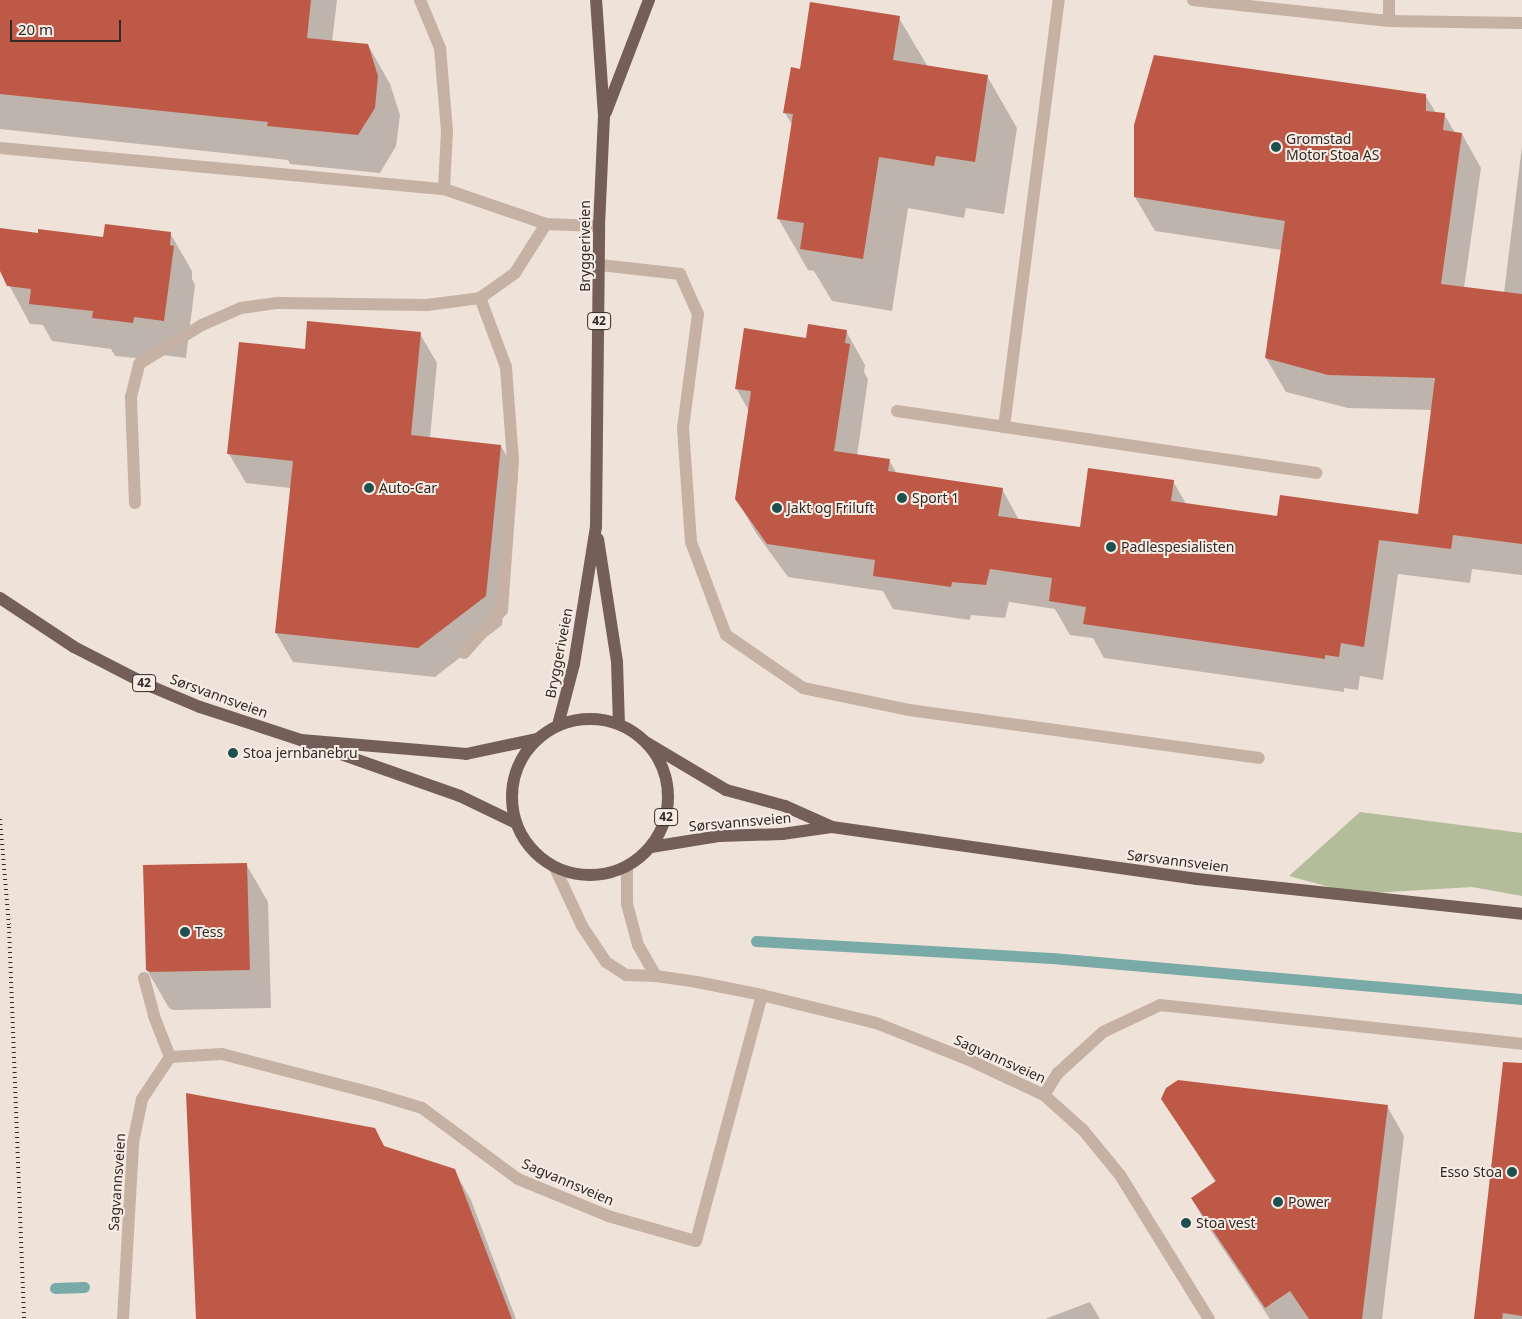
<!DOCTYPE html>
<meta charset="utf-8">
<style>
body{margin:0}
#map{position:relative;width:1522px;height:1319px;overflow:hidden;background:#efe2d8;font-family:"Noto Sans",sans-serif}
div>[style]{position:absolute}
.green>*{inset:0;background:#b4bd99}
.shadow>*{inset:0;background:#0003}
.stream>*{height:11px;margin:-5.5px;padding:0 5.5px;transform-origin:5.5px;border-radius:5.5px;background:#79aaa7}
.building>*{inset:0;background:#be5947}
.minor>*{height:12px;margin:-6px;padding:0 6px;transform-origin:6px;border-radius:6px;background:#c6b1a5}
.major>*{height:12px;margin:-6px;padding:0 6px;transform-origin:6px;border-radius:6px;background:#735e58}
.major>.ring{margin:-6px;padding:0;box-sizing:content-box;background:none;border:12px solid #735e58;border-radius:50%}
.rail>*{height:4px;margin-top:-2px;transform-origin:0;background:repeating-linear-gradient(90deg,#322826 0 1px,transparent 0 5px)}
.dots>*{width:14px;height:14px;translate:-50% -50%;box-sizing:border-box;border:2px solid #f7ece4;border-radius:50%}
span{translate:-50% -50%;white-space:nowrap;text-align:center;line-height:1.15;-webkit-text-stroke:4px #f7ece4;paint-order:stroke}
.shield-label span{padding:1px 4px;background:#f7ece4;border:1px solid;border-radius:4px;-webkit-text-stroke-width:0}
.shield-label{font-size:12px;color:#322826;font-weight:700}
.poi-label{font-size:14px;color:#322826}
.left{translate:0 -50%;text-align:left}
.right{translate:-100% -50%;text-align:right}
.street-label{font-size:14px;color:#322826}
.scale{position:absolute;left:10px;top:20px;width:111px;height:22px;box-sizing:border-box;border:2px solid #322826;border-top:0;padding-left:6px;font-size:15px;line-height:18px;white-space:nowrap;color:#322826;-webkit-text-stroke:4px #f7ece4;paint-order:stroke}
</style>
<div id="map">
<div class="green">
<div style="clip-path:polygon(1360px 812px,1522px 833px,1522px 896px,1472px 887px,1355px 894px,1289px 876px)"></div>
</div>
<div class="shadow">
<div style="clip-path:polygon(0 0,337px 0,332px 42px,368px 45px,390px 84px,400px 115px,396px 146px,380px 173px,290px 164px,288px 160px,0 129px)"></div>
<div style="clip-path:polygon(899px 18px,928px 67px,987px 76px,1017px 128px,1004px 214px,966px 208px,964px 218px,908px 208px,892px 311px,832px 301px,814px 271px,808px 270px,778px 218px,793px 126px,785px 113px,801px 70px)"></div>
<div style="clip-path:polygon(1425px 95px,1436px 113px,1444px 114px,1455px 133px,1462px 134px,1481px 168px,1464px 288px,1504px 293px,1522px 146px,1522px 575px,1472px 569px,1470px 583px,1398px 574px,1383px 680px,1360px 676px,1358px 690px,1344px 688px,1344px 692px,1104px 658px,1093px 638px,1070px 635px,1055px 609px,1009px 602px,1005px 618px,971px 615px,970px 620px,893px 609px,883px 591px,788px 577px,756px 533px,736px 498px,749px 411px,736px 388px,807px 339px,846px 331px,865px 365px,864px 372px,868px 379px,857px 456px,889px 460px,897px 474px,1002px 489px,1019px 520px,1081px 528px,1173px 481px,1186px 504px,1278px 517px,1419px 516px,1432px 410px,1348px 408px,1286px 392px,1266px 358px,1282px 250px,1155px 231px,1135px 197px)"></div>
<div style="clip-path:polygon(0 230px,104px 239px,170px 233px,192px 271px,192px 279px,195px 285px,186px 358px,155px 354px,155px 360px,115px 356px,111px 349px,52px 341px,43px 325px,30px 324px,0 268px)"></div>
<div style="clip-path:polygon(420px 334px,437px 363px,430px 438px,501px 446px,518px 475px,502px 625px,435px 677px,293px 662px,276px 633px,291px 488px,246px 483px,229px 454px,306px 350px)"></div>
<div style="clip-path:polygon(246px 864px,268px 902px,271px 1008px,173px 1010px,169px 1008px,147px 970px)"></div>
<div style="clip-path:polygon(1178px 1081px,1387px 1106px,1404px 1136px,1382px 1319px,1270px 1319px,1209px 1228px,1192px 1199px,1216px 1183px,1162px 1099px,1172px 1084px)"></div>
<div style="clip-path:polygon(1522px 1084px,1522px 1319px,1475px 1319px)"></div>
<div style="clip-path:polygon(374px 1129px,385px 1148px,454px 1170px,471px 1200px,516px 1319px,198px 1319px)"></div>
<div style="clip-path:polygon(1090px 1302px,1100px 1319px,1045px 1319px)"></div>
</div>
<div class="stream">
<div style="left:756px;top:941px;width:296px;rotate:3.3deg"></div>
<div style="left:1052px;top:958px;width:472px;rotate:5deg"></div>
<div style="left:55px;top:1288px;width:29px;rotate:-2deg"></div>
</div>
<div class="building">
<div style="clip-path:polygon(0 0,311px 0,307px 38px,368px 44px,378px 76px,375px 108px,358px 135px,267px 126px,268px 122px,0 94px)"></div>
<div style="clip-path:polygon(810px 2px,900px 16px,893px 60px,988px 75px,975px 162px,936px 156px,934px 166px,879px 157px,863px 259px,800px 249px,804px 223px,777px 219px,793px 114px,783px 113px,791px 67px,800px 69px)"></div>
<div style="clip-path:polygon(1154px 55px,1426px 94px,1426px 111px,1445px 113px,1443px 130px,1462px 133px,1441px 284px,1522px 294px,1522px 544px,1453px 535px,1451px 549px,1379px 540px,1364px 647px,1341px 643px,1339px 657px,1325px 655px,1325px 659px,1083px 624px,1086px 607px,1049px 601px,1052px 578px,990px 569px,986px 585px,952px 582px,951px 587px,873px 576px,875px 560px,767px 544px,735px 499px,751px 391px,735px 389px,744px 328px,806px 338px,808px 324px,847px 330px,845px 343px,850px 344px,834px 451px,890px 459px,888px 471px,1003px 488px,998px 516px,1080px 527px,1088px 468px,1174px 480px,1171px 501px,1277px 516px,1280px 495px,1418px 514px,1435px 378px,1328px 375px,1265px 358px,1285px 221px,1134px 197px,1134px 125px)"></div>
<div style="clip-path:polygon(105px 224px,171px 232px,170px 245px,174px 246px,164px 321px,134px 317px,133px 323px,92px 318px,93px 311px,29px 304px,31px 289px,7px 286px,0 271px,0 228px,38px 233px,38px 229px,103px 237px)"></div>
<div style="clip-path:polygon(307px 321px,421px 332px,411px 435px,501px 445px,486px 596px,418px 648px,275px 633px,293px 461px,227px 454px,239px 342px,305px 349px)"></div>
<div style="clip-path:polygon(247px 863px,250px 970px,150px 972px,146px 970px,143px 865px)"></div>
<div style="clip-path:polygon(1503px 1062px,1522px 1063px,1522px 1316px,1503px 1313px,1502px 1319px,1474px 1319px)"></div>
<div style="clip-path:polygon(1178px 1080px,1388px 1105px,1362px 1319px,1309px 1319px,1290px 1291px,1265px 1308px,1191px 1198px,1216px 1181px,1161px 1099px,1166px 1088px)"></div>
<div style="clip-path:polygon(186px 1093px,375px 1128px,384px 1146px,455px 1169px,512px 1319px,196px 1319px)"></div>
</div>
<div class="minor">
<div style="left:420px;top:0;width:52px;rotate:67.4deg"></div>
<div style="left:440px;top:48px;width:83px;rotate:85.2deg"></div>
<div style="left:447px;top:131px;width:58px;rotate:93deg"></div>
<div style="left:1193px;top:0;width:197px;rotate:6.1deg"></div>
<div style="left:1389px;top:21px;width:133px;rotate:0.9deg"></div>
<div style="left:1389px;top:21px;width:21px;rotate:-90deg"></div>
<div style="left:0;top:148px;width:446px;rotate:5.3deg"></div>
<div style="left:444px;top:189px;width:108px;rotate:18.9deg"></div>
<div style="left:546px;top:224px;width:53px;rotate:2.2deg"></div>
<div style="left:600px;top:265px;width:81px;rotate:6.4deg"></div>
<div style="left:680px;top:274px;width:44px;rotate:65.8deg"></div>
<div style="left:698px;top:314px;width:115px;rotate:97.5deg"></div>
<div style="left:683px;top:428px;width:114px;rotate:86deg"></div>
<div style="left:691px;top:542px;width:99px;rotate:69.4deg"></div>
<div style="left:726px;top:635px;width:93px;rotate:34.5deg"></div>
<div style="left:803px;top:688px;width:108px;rotate:11.7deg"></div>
<div style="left:909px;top:710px;width:353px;rotate:7.8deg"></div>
<div style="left:897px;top:411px;width:424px;rotate:8.4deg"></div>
<div style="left:1004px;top:427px;width:431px;rotate:-82.7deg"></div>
<div style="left:135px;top:503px;width:106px;rotate:-92.2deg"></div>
<div style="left:131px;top:397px;width:34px;rotate:-76deg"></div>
<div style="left:139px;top:364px;width:74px;rotate:-31.8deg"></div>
<div style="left:202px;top:325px;width:43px;rotate:-23.6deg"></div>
<div style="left:241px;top:308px;width:37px;rotate:-8deg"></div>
<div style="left:278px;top:303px;width:149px;rotate:0.8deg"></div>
<div style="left:427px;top:305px;width:53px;rotate:-7.5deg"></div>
<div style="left:480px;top:298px;width:43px;rotate:-35.5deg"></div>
<div style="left:515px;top:273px;width:58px;rotate:-57.7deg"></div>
<div style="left:464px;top:653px;width:57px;rotate:-48.5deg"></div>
<div style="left:502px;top:610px;width:149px;rotate:-85.8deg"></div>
<div style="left:513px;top:461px;width:94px;rotate:-94.3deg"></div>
<div style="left:506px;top:367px;width:74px;rotate:-110.6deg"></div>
<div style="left:627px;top:867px;width:37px;rotate:90deg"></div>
<div style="left:627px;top:904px;width:42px;rotate:75deg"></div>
<div style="left:638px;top:945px;width:36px;rotate:60deg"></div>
<div style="left:555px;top:868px;width:64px;rotate:65deg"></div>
<div style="left:582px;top:926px;width:43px;rotate:56.3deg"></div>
<div style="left:606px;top:962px;width:24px;rotate:33deg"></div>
<div style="left:626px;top:975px;width:30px;rotate:2deg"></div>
<div style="left:656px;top:976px;width:41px;rotate:8.3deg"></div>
<div style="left:697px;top:982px;width:66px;rotate:11.3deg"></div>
<div style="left:762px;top:995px;width:117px;rotate:13.8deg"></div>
<div style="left:876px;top:1023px;width:98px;rotate:21.6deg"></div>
<div style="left:967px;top:1059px;width:85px;rotate:25.1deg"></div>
<div style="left:1044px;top:1095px;width:52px;rotate:41.9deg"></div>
<div style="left:1083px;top:1130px;width:58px;rotate:50.6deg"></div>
<div style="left:1120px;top:1175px;width:169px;rotate:58.3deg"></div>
<div style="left:144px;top:978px;width:39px;rotate:75deg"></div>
<div style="left:154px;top:1016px;width:44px;rotate:68.7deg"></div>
<div style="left:1044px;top:1095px;width:26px;rotate:-58deg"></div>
<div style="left:1058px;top:1073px;width:61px;rotate:-42.3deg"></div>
<div style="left:1103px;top:1032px;width:63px;rotate:-25.3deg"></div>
<div style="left:1160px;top:1005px;width:364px;rotate:6.1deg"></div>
<div style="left:123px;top:1319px;width:176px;rotate:-86.7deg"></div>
<div style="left:133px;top:1143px;width:45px;rotate:-78.4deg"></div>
<div style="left:142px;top:1099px;width:50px;rotate:-56.3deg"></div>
<div style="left:170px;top:1057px;width:52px;rotate:-3.3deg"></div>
<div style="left:222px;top:1054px;width:162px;rotate:14.6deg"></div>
<div style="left:379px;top:1095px;width:45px;rotate:16.8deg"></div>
<div style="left:422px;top:1108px;width:119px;rotate:36.5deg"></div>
<div style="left:518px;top:1179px;width:97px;rotate:22.3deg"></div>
<div style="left:608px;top:1216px;width:91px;rotate:15.9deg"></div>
<div style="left:696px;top:1241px;width:255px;rotate:-75deg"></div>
</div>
<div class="major">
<div style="left:606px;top:112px;width:120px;rotate:-69deg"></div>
<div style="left:598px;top:539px;width:124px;rotate:81.2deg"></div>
<div style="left:617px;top:662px;width:62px;rotate:88.2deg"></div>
<div style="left:0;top:598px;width:89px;rotate:33.5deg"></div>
<div style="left:74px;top:647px;width:85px;rotate:27.2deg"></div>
<div style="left:150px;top:686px;width:54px;rotate:22.8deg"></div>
<div style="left:200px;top:707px;width:106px;rotate:18.1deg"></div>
<div class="ring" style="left:512px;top:719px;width:144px;height:144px"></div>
<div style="left:558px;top:725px;width:63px;rotate:-75.3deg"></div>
<div style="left:574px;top:664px;width:139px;rotate:-80.9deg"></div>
<div style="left:596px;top:527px;width:301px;rotate:-89.4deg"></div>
<div style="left:599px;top:226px;width:110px;rotate:-87.4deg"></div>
<div style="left:604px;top:116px;width:116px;rotate:-93.9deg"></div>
<div style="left:647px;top:743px;width:92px;rotate:30.7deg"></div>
<div style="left:726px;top:790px;width:61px;rotate:15.2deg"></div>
<div style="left:785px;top:806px;width:51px;rotate:24.1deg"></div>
<div style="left:832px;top:827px;width:369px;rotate:8.1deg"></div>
<div style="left:1197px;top:879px;width:327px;rotate:6.1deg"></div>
<div style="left:516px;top:823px;width:62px;rotate:-154.3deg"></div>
<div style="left:460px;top:796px;width:169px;rotate:-160.6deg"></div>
<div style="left:301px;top:740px;width:166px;rotate:4.8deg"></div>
<div style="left:466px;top:754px;width:73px;rotate:-11.9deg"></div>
<div style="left:651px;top:847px;width:70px;rotate:-9.1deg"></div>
<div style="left:720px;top:836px;width:62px;rotate:-1.8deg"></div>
<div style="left:782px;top:834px;width:50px;rotate:-8deg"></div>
</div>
<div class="rail">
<div style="left:0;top:819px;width:108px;rotate:85.2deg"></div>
<div style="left:9px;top:927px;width:392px;rotate:87.8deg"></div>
</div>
<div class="dots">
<div style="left:1276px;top:147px;background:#1e504f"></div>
<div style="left:369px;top:488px;background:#1e504f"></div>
<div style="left:902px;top:498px;background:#1e504f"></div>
<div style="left:777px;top:508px;background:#1e504f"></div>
<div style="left:1111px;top:547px;background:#1e504f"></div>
<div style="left:233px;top:753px;background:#1e504f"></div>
<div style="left:185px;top:932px;background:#1e504f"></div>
<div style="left:1512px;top:1172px;background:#1e504f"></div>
<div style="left:1278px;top:1202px;background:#1e504f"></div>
<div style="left:1186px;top:1223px;background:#1e504f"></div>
</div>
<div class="shield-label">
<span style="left:599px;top:321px">42</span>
<span style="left:144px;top:683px">42</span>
<span style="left:666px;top:817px">42</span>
</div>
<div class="poi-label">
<span class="left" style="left:1286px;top:147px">Gromstad<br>Motor Stoa AS</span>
<span class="left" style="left:379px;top:488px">Auto-Car</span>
<span class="left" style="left:912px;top:498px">Sport 1</span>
<span class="left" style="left:787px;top:508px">Jakt og Friluft</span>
<span class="left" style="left:1121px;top:547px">Padlespesialisten</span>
<span class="left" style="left:243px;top:753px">Stoa jernbanebru</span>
<span class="left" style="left:195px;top:932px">Tess</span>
<span class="right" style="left:1502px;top:1172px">Esso Stoa</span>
<span class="left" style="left:1288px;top:1202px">Power</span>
<span class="left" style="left:1196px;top:1223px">Stoa vest</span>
</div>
<div class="street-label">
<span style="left:585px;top:246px;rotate:-90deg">Bryggeriveien</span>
<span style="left:559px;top:653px;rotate:-79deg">Bryggeriveien</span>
<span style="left:219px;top:696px;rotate:20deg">Sørsvannsveien</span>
<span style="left:740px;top:822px;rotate:-5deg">Sørsvannsveien</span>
<span style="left:1178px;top:861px;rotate:7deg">Sørsvannsveien</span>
<span style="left:1000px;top:1059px;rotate:24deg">Sagvannsveien</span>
<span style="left:117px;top:1182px;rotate:-86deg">Sagvannsveien</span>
<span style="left:568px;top:1182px;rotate:23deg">Sagvannsveien</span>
</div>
<div class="scale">20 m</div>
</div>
